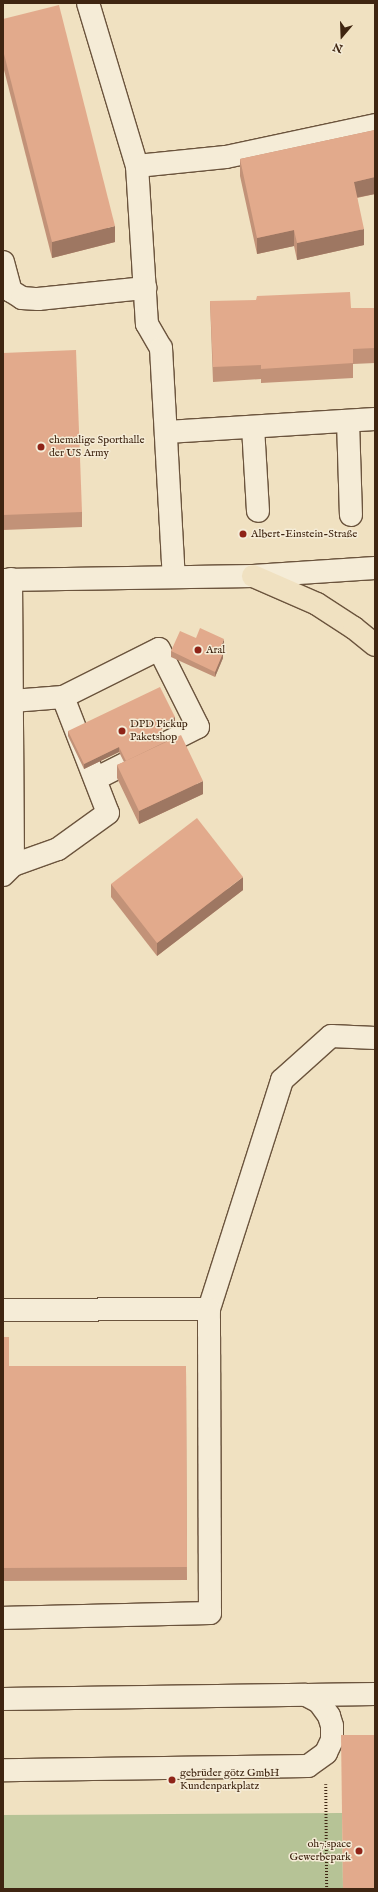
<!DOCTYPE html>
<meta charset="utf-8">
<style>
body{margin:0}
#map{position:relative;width:378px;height:1892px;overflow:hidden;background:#f0e1c1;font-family:"IM FELL English",serif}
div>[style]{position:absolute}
.green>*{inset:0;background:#b6c396}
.path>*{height:2.5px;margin-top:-1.25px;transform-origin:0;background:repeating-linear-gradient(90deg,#3f2511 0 1px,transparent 0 3px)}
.roads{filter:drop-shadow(1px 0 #6b543d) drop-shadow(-1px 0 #6b543d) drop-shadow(0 1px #6b543d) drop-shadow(0 -1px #6b543d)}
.minor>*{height:22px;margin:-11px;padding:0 11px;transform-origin:11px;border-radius:11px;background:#f5ecd7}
.highway>*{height:22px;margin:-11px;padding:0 11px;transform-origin:11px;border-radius:11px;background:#f0e1c1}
.wall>*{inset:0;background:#c29278}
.shaded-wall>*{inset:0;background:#9e7762}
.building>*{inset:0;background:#e2aa8c}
.dots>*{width:11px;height:11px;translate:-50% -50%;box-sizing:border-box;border:2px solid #f5ecd7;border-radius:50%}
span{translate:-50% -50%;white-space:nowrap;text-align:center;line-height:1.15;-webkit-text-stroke:3px #f5ecd7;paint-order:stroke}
.poi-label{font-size:11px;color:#3f2511}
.left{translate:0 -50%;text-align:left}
.right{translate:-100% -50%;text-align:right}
.frame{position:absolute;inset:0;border:4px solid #3f2511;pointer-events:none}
.north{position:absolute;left:322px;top:16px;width:40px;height:40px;-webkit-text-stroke:3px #f5ecd7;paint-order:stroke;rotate:199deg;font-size:11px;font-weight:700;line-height:16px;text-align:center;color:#3f2511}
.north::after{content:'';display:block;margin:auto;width:14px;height:18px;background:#3f2511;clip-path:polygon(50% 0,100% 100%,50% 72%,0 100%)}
</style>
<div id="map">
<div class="green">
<div style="clip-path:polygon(342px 1813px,343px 1889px,3px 1889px,3px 1815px)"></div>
</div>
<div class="path">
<div style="left:326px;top:1784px;width:105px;rotate:89.5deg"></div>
</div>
<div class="roads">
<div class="minor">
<div style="left:88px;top:3px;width:170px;rotate:73.3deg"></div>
<div style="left:137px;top:166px;width:158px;rotate:86.4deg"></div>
<div style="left:147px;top:324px;width:28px;rotate:60deg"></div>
<div style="left:161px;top:348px;width:229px;rotate:86.8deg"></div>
<div style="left:137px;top:166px;width:89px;rotate:-5.8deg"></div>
<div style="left:226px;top:157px;width:152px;rotate:-12.1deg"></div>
<div style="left:3px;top:262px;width:30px;rotate:75deg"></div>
<div style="left:11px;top:291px;width:13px;rotate:32deg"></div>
<div style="left:22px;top:298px;width:16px;rotate:4deg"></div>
<div style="left:38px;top:299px;width:108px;rotate:-5.9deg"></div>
<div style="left:348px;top:421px;width:94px;rotate:88.2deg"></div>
<div style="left:253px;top:427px;width:84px;rotate:86.6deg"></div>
<div style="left:167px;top:432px;width:208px;rotate:-3.6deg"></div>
<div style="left:3px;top:580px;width:250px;rotate:-0.9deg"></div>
<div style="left:253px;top:576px;width:122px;rotate:-3.8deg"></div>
<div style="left:63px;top:697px;width:107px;rotate:-26.6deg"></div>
<div style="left:159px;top:649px;width:87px;rotate:63.4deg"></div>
<div style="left:198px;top:727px;width:115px;rotate:153.2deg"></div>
<div style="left:12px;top:701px;width:51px;rotate:-4.5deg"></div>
<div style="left:63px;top:697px;width:124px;rotate:68.8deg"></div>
<div style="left:108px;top:813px;width:62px;rotate:144.2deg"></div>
<div style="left:58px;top:849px;width:48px;rotate:160.4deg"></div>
<div style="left:3px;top:875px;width:14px;rotate:-45deg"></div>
<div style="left:13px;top:865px;width:286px;rotate:-90.4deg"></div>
<div style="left:3px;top:1310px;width:206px;rotate:-0.3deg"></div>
<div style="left:209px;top:1309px;width:240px;rotate:-72.3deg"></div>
<div style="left:282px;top:1080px;width:66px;rotate:-41.9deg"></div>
<div style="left:331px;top:1036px;width:44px;rotate:2.6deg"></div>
<div style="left:3px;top:1618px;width:207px;rotate:-1.4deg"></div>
<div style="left:210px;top:1613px;width:304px;rotate:-90.2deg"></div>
<div style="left:306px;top:1695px;width:69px;rotate:-0.8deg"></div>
<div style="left:3px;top:1699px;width:303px;rotate:-0.8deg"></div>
<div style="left:306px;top:1695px;width:15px;rotate:28deg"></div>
<div style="left:319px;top:1702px;width:17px;rotate:54deg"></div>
<div style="left:329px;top:1716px;width:10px;rotate:73deg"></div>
<div style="left:332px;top:1726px;width:14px;rotate:90deg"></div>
<div style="left:332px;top:1740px;width:14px;rotate:115deg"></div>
<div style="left:326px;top:1753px;width:22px;rotate:144deg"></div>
<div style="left:308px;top:1766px;width:305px;rotate:179.2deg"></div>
</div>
<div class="highway">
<div style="left:253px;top:576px;width:70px;rotate:23.6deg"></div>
<div style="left:317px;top:604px;width:44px;rotate:33deg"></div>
<div style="left:354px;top:628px;width:27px;rotate:39deg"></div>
</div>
</div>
<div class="wall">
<div style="clip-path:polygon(3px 19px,115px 242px,52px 258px,3px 66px)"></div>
<div style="clip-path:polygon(375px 130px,375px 194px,357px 198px,364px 245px,297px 260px,294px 246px,257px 254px,240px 176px,240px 159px)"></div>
<div style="clip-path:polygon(210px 301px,351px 308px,375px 308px,375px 363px,353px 364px,353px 378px,261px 383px,261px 379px,213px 382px)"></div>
<div style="clip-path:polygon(3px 353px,82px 512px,82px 527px,3px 530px)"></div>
<div style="clip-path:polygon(196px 638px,224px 645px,221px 652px,223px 658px,215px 677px,171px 657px,171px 651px)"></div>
<div style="clip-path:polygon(175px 722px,161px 729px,167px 741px,203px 794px,139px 824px,117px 778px,117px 765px,124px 762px,119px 752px,84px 769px,68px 736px,68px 731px)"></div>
<div style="clip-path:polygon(111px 884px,243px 890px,157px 956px,111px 897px)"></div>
<div style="clip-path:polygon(3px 1337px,9px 1366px,186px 1366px,187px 1580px,3px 1581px)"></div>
</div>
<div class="shaded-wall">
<div style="clip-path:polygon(375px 177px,375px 194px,354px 198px,354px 182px)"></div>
<div style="clip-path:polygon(115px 226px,115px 242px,52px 258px,52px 242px)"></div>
<div style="clip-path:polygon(364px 229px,364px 245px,297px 260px,297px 243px)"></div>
<div style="clip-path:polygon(294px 230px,294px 246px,257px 254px,257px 238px)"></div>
<div style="clip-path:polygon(224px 639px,224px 645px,219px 656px,219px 651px)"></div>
<div style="clip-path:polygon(223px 653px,223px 658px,215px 677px,215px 672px)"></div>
<div style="clip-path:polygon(175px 717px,175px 722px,159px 730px,159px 724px)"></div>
<div style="clip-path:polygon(119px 747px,119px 752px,84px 769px,84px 764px)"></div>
<div style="clip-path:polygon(203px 781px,203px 794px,139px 824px,139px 811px)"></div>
<div style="clip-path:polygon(243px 877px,243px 890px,157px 956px,157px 943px)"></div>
</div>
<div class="building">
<div style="clip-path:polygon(59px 5px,115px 226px,52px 242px,3px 50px,3px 19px)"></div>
<div style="clip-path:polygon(375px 130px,375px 177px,354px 182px,364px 229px,297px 243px,294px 230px,257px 238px,240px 159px)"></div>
<div style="clip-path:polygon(350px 292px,351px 308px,375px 308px,375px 348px,353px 349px,353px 363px,261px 369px,261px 365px,213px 367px,210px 301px,256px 300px,257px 296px)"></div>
<div style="clip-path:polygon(76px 350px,82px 512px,3px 515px,3px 353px)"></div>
<div style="clip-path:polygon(200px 628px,224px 639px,219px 651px,223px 653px,215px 672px,171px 651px,180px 631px,196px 638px)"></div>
<div style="clip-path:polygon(160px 687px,175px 717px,159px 724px,167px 741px,126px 761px,119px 747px,84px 764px,68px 731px)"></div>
<div style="clip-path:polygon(181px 735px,203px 781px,139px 811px,117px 765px)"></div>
<div style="clip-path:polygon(197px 818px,243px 877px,157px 943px,111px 884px)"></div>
<div style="clip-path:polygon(3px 1337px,9px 1337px,9px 1366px,3px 1366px)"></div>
<div style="clip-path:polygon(3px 1366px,186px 1366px,187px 1567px,3px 1568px)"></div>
<div style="clip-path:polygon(341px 1735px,375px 1735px,375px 1889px,343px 1889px)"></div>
</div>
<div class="dots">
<div style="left:41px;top:447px;background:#8f2418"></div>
<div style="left:243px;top:534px;background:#8f2418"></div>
<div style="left:198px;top:650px;background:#8f2418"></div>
<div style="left:122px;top:731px;background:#8f2418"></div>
<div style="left:172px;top:1780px;background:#8f2418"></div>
<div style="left:359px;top:1851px;background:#8f2418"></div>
</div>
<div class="poi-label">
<span class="left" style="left:49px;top:447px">ehemalige Sporthalle<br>der US Army</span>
<span class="left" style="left:251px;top:534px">Albert-Einstein-Straße</span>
<span class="left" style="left:206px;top:650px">Aral</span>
<span class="left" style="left:130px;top:731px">DPD Pickup<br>Paketshop</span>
<span class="left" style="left:180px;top:1780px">gebrüder götz GmbH<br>Kundenparkplatz</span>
<span class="right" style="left:351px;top:1851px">oh7.space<br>Gewerbepark</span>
</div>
<div class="frame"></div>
<div class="north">N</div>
</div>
